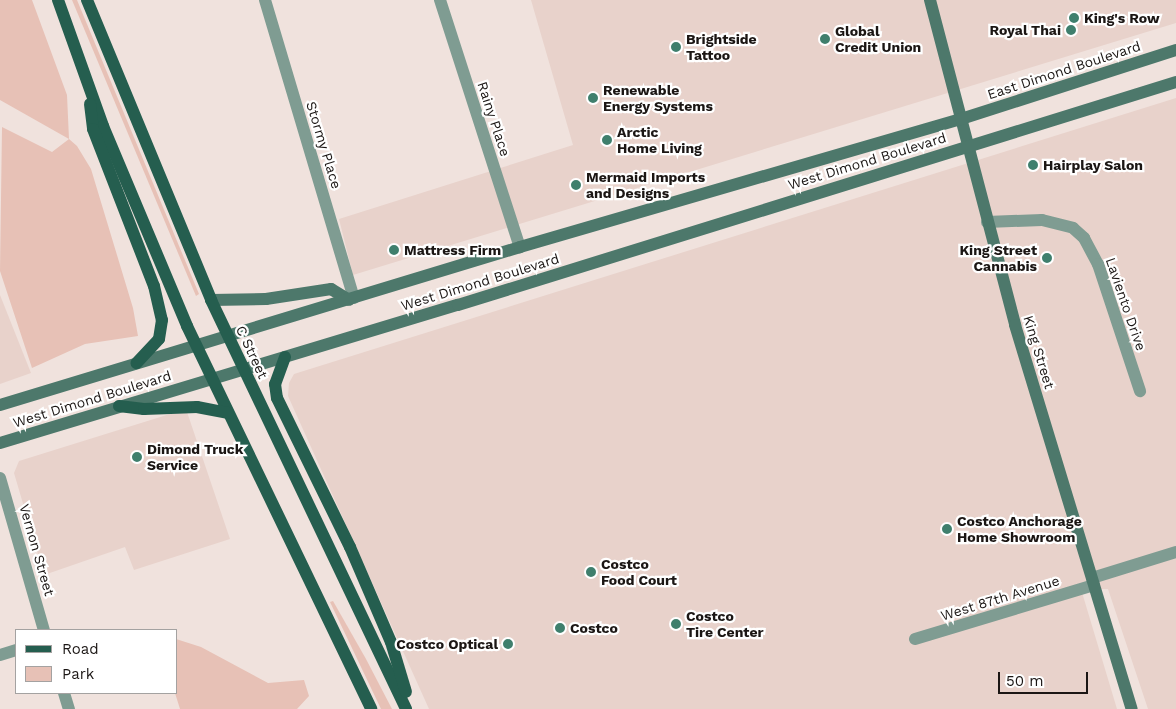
<!DOCTYPE html>
<style>
body{margin:0}
#map{position:relative;width:1176px;height:709px;overflow:hidden;background:#f0e2dd;font-family:"Work Sans",sans-serif}
div>[style]{position:absolute}
.built>*{inset:0;background:#e8d2cb}
.green>*{inset:0;background:#e7c1b6}
.street>*{height:12px;margin:-6px;padding:0 6px;transform-origin:6px;border-radius:6px;background:#7f9c92}
.secondary>*{height:12px;margin:-6px;padding:0 6px;transform-origin:6px;border-radius:6px;background:#4d786b}
.primary>*{height:12px;margin:-6px;padding:0 6px;transform-origin:6px;border-radius:6px;background:#255e4f}
.dots>*{width:14px;height:14px;translate:-50% -50%;box-sizing:border-box;border:2px solid #fff;border-radius:50%}
span{translate:-50% -50%;white-space:nowrap;text-align:center;line-height:1.15;-webkit-text-stroke:4.5px #fff;paint-order:stroke}
.poi-label{font-size:14px;color:#1b1614;font-weight:700}
.left{translate:0 -50%;text-align:left}
.right{translate:-100% -50%;text-align:right}
.street-label{font-size:14px;color:#1b1614}
.legend{position:absolute;left:15px;top:629px;width:162px;height:65px;box-sizing:border-box;background:#fff;border:1px solid #a4a2a1;margin:0;padding:6px 9px;list-style:none;font-size:15px;color:#1b1614}
.legend li{display:flex;align-items:center;gap:10px;height:25px}
.legend b{width:25px;border:1px solid #a4a2a1}
.scale{position:absolute;left:998px;top:672px;width:90px;height:22px;box-sizing:border-box;border:2px solid #1b1614;border-top:0;padding-left:6px;font-size:15px;line-height:18px;white-space:nowrap;color:#1b1614;-webkit-text-stroke:4px #fff;paint-order:stroke}
</style>
<div id="map">
<div class="built">
<div style="clip-path:polygon(531px 0,1176px 0,1176px 23px,353px 275px,339px 219px,573px 145px)"></div>
<div style="clip-path:polygon(1176px 98px,1176px 709px,1148px 709px,1108px 589px,1081px 589px,1117px 709px,429px 709px,288px 396px,289px 383px,294px 374px)"></div>
<div style="clip-path:polygon(0 295px,31px 373px,0 384px)"></div>
<div style="clip-path:polygon(186px 409px,230px 539px,134px 570px,125px 547px,44px 575px,14px 473px,19px 461px)"></div>
</div>
<div class="green">
<div style="clip-path:polygon(0 0,32px 0,67px 95px,69px 139px,77px 146px,91px 169px,133px 308px,138px 336px,85px 344px,32px 368px,0 271px,2px 127px,52px 152px,69px 139px,0 100px)"></div>
<div style="clip-path:polygon(72px 0,77px 0,199px 294px,196px 296px)"></div>
<div style="clip-path:polygon(333px 601px,366px 659px,392px 709px,381px 709px,330px 602px)"></div>
<div style="clip-path:polygon(176px 639px,201px 647px,268px 683px,304px 680px,309px 696px,297px 709px,180px 709px,175px 693px)"></div>
</div>
<div class="street">
<div style="left:265px;top:0;width:311px;rotate:73.4deg"></div>
<div style="left:440px;top:0;width:260px;rotate:72.1deg"></div>
<div style="left:987px;top:222px;width:55px;rotate:-2.1deg"></div>
<div style="left:1042px;top:220px;width:32px;rotate:14deg"></div>
<div style="left:1073px;top:228px;width:15px;rotate:42deg"></div>
<div style="left:1084px;top:238px;width:30px;rotate:62deg"></div>
<div style="left:1098px;top:264px;width:134px;rotate:71.7deg"></div>
<div style="left:0;top:478px;width:158px;rotate:73.9deg"></div>
<div style="left:1092px;top:578px;width:88px;rotate:-17.2deg"></div>
<div style="left:915px;top:639px;width:187px;rotate:-16.8deg"></div>
<div style="left:0;top:655px;width:17px;rotate:-17deg"></div>
<div style="left:64px;top:693px;width:17px;rotate:73deg"></div>
</div>
<div class="secondary">
<div style="left:930px;top:0;width:336px;rotate:75.3deg"></div>
<div style="left:1015px;top:325px;width:401px;rotate:73.1deg"></div>
<div style="left:211px;top:300px;width:55px;rotate:-1deg"></div>
<div style="left:266px;top:299px;width:66px;rotate:-8.7deg"></div>
<div style="left:331px;top:289px;width:21px;rotate:31deg"></div>
<div style="left:0;top:405px;width:543px;rotate:-16.9deg"></div>
<div style="left:520px;top:247px;width:459px;rotate:-16.2deg"></div>
<div style="left:961px;top:119px;width:226px;rotate:-17.8deg"></div>
<div style="left:0;top:443px;width:478px;rotate:-16.8deg"></div>
<div style="left:458px;top:305px;width:752px;rotate:-17.25deg"></div>
</div>
<div class="primary">
<div style="left:58px;top:0;width:134px;rotate:70.3deg"></div>
<div style="left:103px;top:126px;width:217px;rotate:67.2deg"></div>
<div style="left:187px;top:326px;width:425px;rotate:64.3deg"></div>
<div style="left:87px;top:0;width:325px;rotate:67.5deg"></div>
<div style="left:211px;top:300px;width:453px;rotate:64.5deg"></div>
<div style="left:90px;top:104px;width:25px;rotate:83deg"></div>
<div style="left:93px;top:129px;width:168px;rotate:68.8deg"></div>
<div style="left:154px;top:286px;width:35px;rotate:77deg"></div>
<div style="left:162px;top:320px;width:19px;rotate:99deg"></div>
<div style="left:159px;top:339px;width:33px;rotate:133deg"></div>
<div style="left:285px;top:357px;width:29px;rotate:110deg"></div>
<div style="left:275px;top:384px;width:14px;rotate:82deg"></div>
<div style="left:277px;top:398px;width:166px;rotate:63.9deg"></div>
<div style="left:350px;top:547px;width:103px;rotate:66.7deg"></div>
<div style="left:391px;top:642px;width:52px;rotate:73.3deg"></div>
<div style="left:119px;top:406px;width:25px;rotate:7deg"></div>
<div style="left:144px;top:409px;width:53px;rotate:-2.2deg"></div>
<div style="left:197px;top:407px;width:31px;rotate:11deg"></div>
</div>
<div class="dots">
<div style="left:1074px;top:18px;background:#3f7f6d"></div>
<div style="left:1071px;top:30px;background:#3f7f6d"></div>
<div style="left:825px;top:39px;background:#3f7f6d"></div>
<div style="left:676px;top:47px;background:#3f7f6d"></div>
<div style="left:593px;top:98px;background:#3f7f6d"></div>
<div style="left:607px;top:140px;background:#3f7f6d"></div>
<div style="left:1033px;top:165px;background:#3f7f6d"></div>
<div style="left:576px;top:185px;background:#3f7f6d"></div>
<div style="left:394px;top:250px;background:#3f7f6d"></div>
<div style="left:1047px;top:258px;background:#3f7f6d"></div>
<div style="left:137px;top:457px;background:#3f7f6d"></div>
<div style="left:947px;top:529px;background:#3f7f6d"></div>
<div style="left:591px;top:572px;background:#3f7f6d"></div>
<div style="left:676px;top:624px;background:#3f7f6d"></div>
<div style="left:560px;top:628px;background:#3f7f6d"></div>
<div style="left:508px;top:644px;background:#3f7f6d"></div>
</div>
<div class="poi-label">
<span class="left" style="left:1084px;top:18px">King's Row</span>
<span class="right" style="left:1061px;top:30px">Royal Thai</span>
<span class="left" style="left:835px;top:39px">Global<br>Credit Union</span>
<span class="left" style="left:686px;top:47px">Brightside<br>Tattoo</span>
<span class="left" style="left:603px;top:98px">Renewable<br>Energy Systems</span>
<span class="left" style="left:617px;top:140px">Arctic<br>Home Living</span>
<span class="left" style="left:1043px;top:165px">Hairplay Salon</span>
<span class="left" style="left:586px;top:185px">Mermaid Imports<br>and Designs</span>
<span class="left" style="left:404px;top:250px">Mattress Firm</span>
<span class="right" style="left:1037px;top:258px">King Street<br>Cannabis</span>
<span class="left" style="left:147px;top:457px">Dimond Truck<br>Service</span>
<span class="left" style="left:957px;top:529px">Costco Anchorage<br>Home Showroom</span>
<span class="left" style="left:601px;top:572px">Costco<br>Food Court</span>
<span class="left" style="left:686px;top:624px">Costco<br>Tire Center</span>
<span class="left" style="left:570px;top:628px">Costco</span>
<span class="right" style="left:498px;top:644px">Costco Optical</span>
</div>
<div class="street-label">
<span style="left:1064px;top:70px;rotate:-18deg">East Dimond Boulevard</span>
<span style="left:494px;top:119px;rotate:72deg">Rainy Place</span>
<span style="left:324px;top:145px;rotate:73deg">Stormy Place</span>
<span style="left:867px;top:161px;rotate:-17deg">West Dimond Boulevard</span>
<span style="left:480px;top:282px;rotate:-17deg">West Dimond Boulevard</span>
<span style="left:1126px;top:304px;rotate:71deg">Laviento Drive</span>
<span style="left:252px;top:352px;rotate:65deg">C Street</span>
<span style="left:1039px;top:352px;rotate:73deg">King Street</span>
<span style="left:92px;top:399px;rotate:-17deg">West Dimond Boulevard</span>
<span style="left:37px;top:550px;rotate:74deg">Vernon Street</span>
<span style="left:1000px;top:598px;rotate:-17deg">West 87th Avenue</span>
</div>
<ul class="legend">
<li><b style="height:6px;background:#255e4f"></b>Road</li>
<li><b style="height:14px;background:#e7c1b6"></b>Park</li>
</ul>
<div class="scale">50 m</div>
</div>
